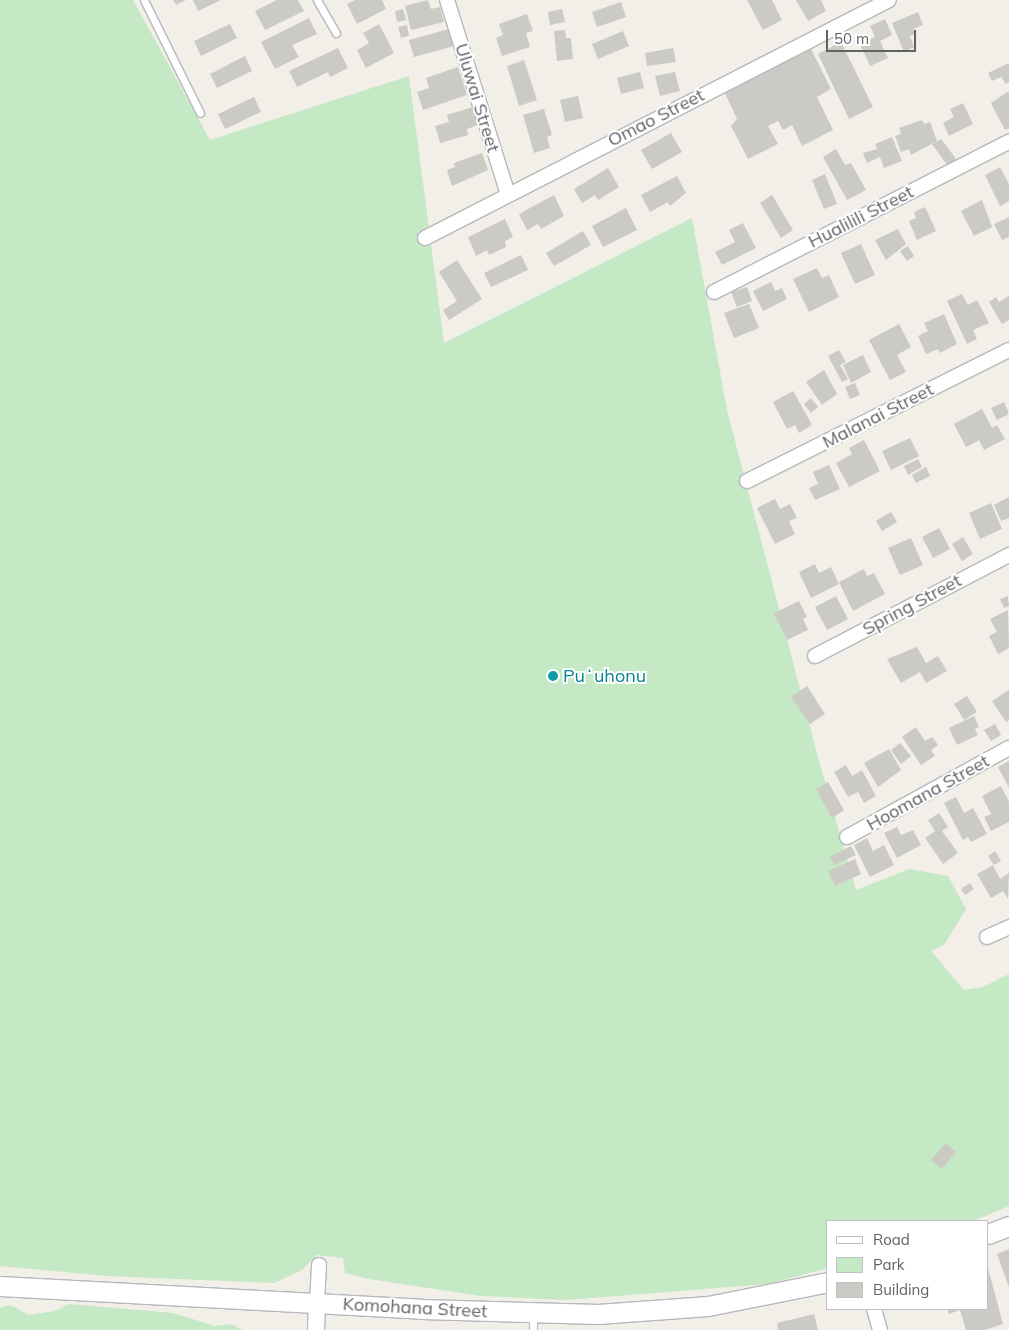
<!DOCTYPE html>
<meta charset="utf-8">
<style>
body{margin:0}
#map{position:relative;width:1009px;height:1330px;overflow:hidden;background:#f1efe8;font-family:Mulish,sans-serif}
div>[style]{position:absolute}
.green>*{inset:0;background:#c5e8c5}
.building>*{inset:0;background:#cccac5}
.roads{filter:drop-shadow(1px 0 #b5b8bc) drop-shadow(-1px 0 #b5b8bc) drop-shadow(0 1px #b5b8bc) drop-shadow(0 -1px #b5b8bc)}
.service>*{height:7px;margin:-3.5px;padding:0 3.5px;transform-origin:3.5px;border-radius:3.5px;background:#fff}
.minor>*{height:14px;margin:-7px;padding:0 7px;transform-origin:7px;border-radius:7px;background:#fff}
.tertiary>*{height:16px;margin:-8px;padding:0 8px;transform-origin:8px;border-radius:8px;background:#fff}
.secondary>*{height:19px;margin:-9.5px;padding:0 9.5px;transform-origin:9.5px;border-radius:9.5px;background:#fff}
.dots>*{width:14px;height:14px;translate:-50% -50%;box-sizing:border-box;border:2px solid #fff;border-radius:50%}
span{translate:-50% -50%;white-space:nowrap;text-align:center;line-height:1.15;-webkit-text-stroke:4px #fff;paint-order:stroke}
.street-label{font-size:18px;color:#5f6368}
.culture-label{font-size:18px;color:#0d838f}
.left{translate:0 -50%;text-align:left}
.legend{position:absolute;left:826px;top:1220px;width:162px;height:90px;box-sizing:border-box;background:#fff;border:1px solid #bfc1c3;margin:0;padding:6px 9px;list-style:none;font-size:15px;color:#5f6368}
.legend li{display:flex;align-items:center;gap:10px;height:25px}
.legend b{width:25px;border:1px solid #bfc1c3}
.scale{position:absolute;left:826px;top:30px;width:90px;height:22px;box-sizing:border-box;border:2px solid #5f6368;border-top:0;padding-left:6px;font-size:15px;line-height:18px;white-space:nowrap;color:#5f6368;-webkit-text-stroke:4px #fff;paint-order:stroke}
</style>
<div id="map">
<div class="green">
<div style="clip-path:polygon(0 0,133px 0,210px 140px,409px 76px,444px 343px,692px 218px,727px 410px,817px 754px,856px 890px,909px 869px,948px 876px,966px 909px,944px 945px,931px 951px,964px 990px,983px 987px,1009px 974px,1009px 1206px,973px 1221px,828px 1221px,828px 1268px,768px 1284px,567px 1300px,481px 1296px,369px 1279px,345px 1273px,343px 1258px,317px 1255px,302px 1270px,274px 1283px,107px 1276px,0 1266px)"></div>
<div style="clip-path:polygon(69px 1304px,173px 1313px,215px 1326px,231px 1324px,243px 1330px,0 1330px,0 1308px,10px 1305px,29px 1315px,55px 1311px)"></div>
</div>
<div class="building">
<div style="clip-path:polygon(173px 0,186px 0,176px 5px)"></div>
<div style="clip-path:polygon(193px 0,221px 0,198px 11px)"></div>
<div style="clip-path:polygon(277px 0,298px 0,304px 11px,265px 30px,255px 11px)"></div>
<div style="clip-path:polygon(355px 0,382px 0,386px 9px,357px 24px,347px 4px)"></div>
<div style="clip-path:polygon(428px 0,431px 9px,440px 7px,444px 22px,411px 30px,405px 6px)"></div>
<div style="clip-path:polygon(747px 0,772px 0,782px 20px,763px 30px)"></div>
<div style="clip-path:polygon(796px 0,821px 0,826px 11px,808px 21px)"></div>
<div style="clip-path:polygon(621px 2px,626px 17px,597px 27px,592px 12px)"></div>
<div style="clip-path:polygon(403px 9px,406px 20px,397px 22px,395px 11px)"></div>
<div style="clip-path:polygon(562px 9px,565px 22px,550px 25px,548px 12px)"></div>
<div style="clip-path:polygon(918px 12px,923px 25px,913px 29px,916px 34px,910px 36px,914px 47px,904px 52px,892px 23px)"></div>
<div style="clip-path:polygon(527px 14px,533px 31px,526px 33px,530px 47px,502px 56px,496px 38px,503px 35px,499px 24px)"></div>
<div style="clip-path:polygon(309px 18px,317px 34px,292px 45px,299px 57px,275px 69px,261px 42px)"></div>
<div style="clip-path:polygon(885px 19px,892px 35px,880px 41px,888px 58px,870px 66px,860px 44px,875px 37px,870px 26px)"></div>
<div style="clip-path:polygon(230px 24px,237px 38px,201px 56px,194px 41px)"></div>
<div style="clip-path:polygon(379px 24px,394px 53px,366px 68px,357px 50px,369px 43px,363px 33px)"></div>
<div style="clip-path:polygon(407px 25px,409px 36px,401px 38px,398px 27px)"></div>
<div style="clip-path:polygon(449px 29px,454px 46px,414px 57px,409px 40px)"></div>
<div style="clip-path:polygon(565px 30px,566px 38px,571px 38px,573px 59px,557px 61px,554px 31px)"></div>
<div style="clip-path:polygon(623px 31px,629px 46px,598px 59px,592px 44px)"></div>
<div style="clip-path:polygon(841px 42px,873px 107px,849px 119px,818px 54px)"></div>
<div style="clip-path:polygon(809px 45px,831px 89px,817px 97px,833px 130px,802px 146px,792px 125px,783px 130px,778px 121px,768px 126px,778px 144px,748px 159px,731px 126px,737px 119px,723px 89px)"></div>
<div style="clip-path:polygon(338px 48px,348px 68px,330px 77px,328px 72px,297px 87px,289px 71px)"></div>
<div style="clip-path:polygon(673px 48px,676px 62px,647px 66px,645px 53px)"></div>
<div style="clip-path:polygon(245px 56px,252px 71px,217px 88px,210px 74px)"></div>
<div style="clip-path:polygon(524px 60px,537px 100px,519px 106px,507px 66px)"></div>
<div style="clip-path:polygon(1009px 63px,1009px 82px,1006px 84px,1001px 77px,992px 81px,988px 73px)"></div>
<div style="clip-path:polygon(458px 67px,467px 95px,423px 110px,417px 92px,429px 88px,426px 78px)"></div>
<div style="clip-path:polygon(640px 72px,644px 88px,621px 94px,617px 78px)"></div>
<div style="clip-path:polygon(675px 72px,680px 91px,660px 96px,655px 76px)"></div>
<div style="clip-path:polygon(1009px 91px,1009px 128px,1005px 130px,991px 103px)"></div>
<div style="clip-path:polygon(578px 96px,583px 118px,565px 122px,560px 100px)"></div>
<div style="clip-path:polygon(254px 97px,261px 112px,225px 129px,218px 114px)"></div>
<div style="clip-path:polygon(963px 103px,973px 124px,949px 136px,943px 123px,954px 117px,950px 109px)"></div>
<div style="clip-path:polygon(473px 107px,478px 125px,467px 129px,468px 135px,440px 143px,435px 126px,449px 122px,447px 115px)"></div>
<div style="clip-path:polygon(544px 109px,552px 135px,547px 137px,550px 148px,534px 153px,523px 115px)"></div>
<div style="clip-path:polygon(922px 120px,924px 124px,930px 122px,937px 141px,911px 155px,909px 149px,901px 152px,895px 136px,901px 134px,899px 128px)"></div>
<div style="clip-path:polygon(671px 133px,682px 152px,652px 169px,641px 150px)"></div>
<div style="clip-path:polygon(892px 137px,902px 161px,884px 168px,880px 157px,867px 163px,863px 153px,877px 149px,875px 144px)"></div>
<div style="clip-path:polygon(941px 139px,956px 159px,947px 165px,932px 144px)"></div>
<div style="clip-path:polygon(836px 149px,845px 165px,851px 163px,866px 190px,847px 200px,823px 157px)"></div>
<div style="clip-path:polygon(482px 153px,488px 170px,452px 186px,447px 170px,455px 167px,454px 163px)"></div>
<div style="clip-path:polygon(1000px 167px,1009px 184px,1009px 201px,1000px 206px,985px 175px)"></div>
<div style="clip-path:polygon(608px 168px,619px 187px,598px 200px,595px 195px,582px 203px,574px 189px)"></div>
<div style="clip-path:polygon(825px 174px,837px 204px,824px 209px,812px 180px)"></div>
<div style="clip-path:polygon(677px 176px,686px 193px,670px 206px,668px 202px,650px 212px,641px 195px)"></div>
<div style="clip-path:polygon(554px 195px,564px 216px,541px 229px,538px 224px,527px 230px,519px 214px)"></div>
<div style="clip-path:polygon(772px 195px,793px 230px,781px 238px,760px 203px)"></div>
<div style="clip-path:polygon(982px 200px,992px 227px,974px 236px,961px 211px)"></div>
<div style="clip-path:polygon(925px 207px,936px 231px,917px 240px,909px 221px,916px 218px,914px 212px)"></div>
<div style="clip-path:polygon(626px 208px,637px 230px,603px 247px,592px 226px)"></div>
<div style="clip-path:polygon(1009px 217px,1009px 237px,1002px 240px,994px 224px)"></div>
<div style="clip-path:polygon(505px 219px,513px 237px,505px 241px,506px 247px,489px 255px,487px 250px,476px 256px,468px 237px)"></div>
<div style="clip-path:polygon(743px 223px,756px 248px,722px 265px,715px 252px,735px 242px,729px 230px)"></div>
<div style="clip-path:polygon(898px 229px,906px 244px,886px 260px,875px 240px)"></div>
<div style="clip-path:polygon(583px 231px,591px 245px,554px 266px,546px 253px)"></div>
<div style="clip-path:polygon(861px 244px,875px 275px,855px 284px,841px 253px)"></div>
<div style="clip-path:polygon(908px 246px,914px 256px,907px 261px,900px 251px)"></div>
<div style="clip-path:polygon(521px 255px,528px 270px,491px 287px,484px 273px)"></div>
<div style="clip-path:polygon(457px 260px,482px 299px,449px 320px,443px 310px,457px 301px,439px 272px)"></div>
<div style="clip-path:polygon(817px 268px,822px 278px,829px 275px,839px 297px,809px 312px,793px 279px)"></div>
<div style="clip-path:polygon(771px 282px,775px 291px,782px 288px,787px 299px,763px 311px,753px 291px)"></div>
<div style="clip-path:polygon(747px 287px,752px 301px,737px 307px,731px 292px)"></div>
<div style="clip-path:polygon(962px 294px,968px 305px,977px 300px,989px 323px,973px 330px,977px 339px,967px 344px,947px 301px)"></div>
<div style="clip-path:polygon(1009px 296px,1009px 320px,1002px 324px,989px 302px,996px 297px,999px 302px)"></div>
<div style="clip-path:polygon(749px 304px,759px 328px,734px 338px,724px 313px)"></div>
<div style="clip-path:polygon(944px 314px,957px 344px,940px 353px,938px 349px,926px 354px,918px 336px,928px 331px,924px 323px)"></div>
<div style="clip-path:polygon(899px 324px,911px 347px,897px 355px,906px 372px,890px 380px,869px 340px)"></div>
<div style="clip-path:polygon(839px 350px,846px 362px,840px 365px,848px 379px,842px 382px,828px 356px)"></div>
<div style="clip-path:polygon(863px 355px,871px 372px,851px 383px,843px 365px)"></div>
<div style="clip-path:polygon(824px 370px,837px 394px,822px 405px,806px 382px)"></div>
<div style="clip-path:polygon(855px 383px,860px 395px,850px 399px,845px 387px)"></div>
<div style="clip-path:polygon(793px 391px,812px 425px,799px 433px,795px 425px,787px 429px,773px 402px)"></div>
<div style="clip-path:polygon(811px 398px,818px 407px,811px 413px,804px 404px)"></div>
<div style="clip-path:polygon(1004px 402px,1009px 414px,997px 420px,991px 408px)"></div>
<div style="clip-path:polygon(982px 409px,992px 428px,997px 425px,1005px 439px,984px 450px,979px 440px,966px 447px,954px 424px)"></div>
<div style="clip-path:polygon(910px 438px,919px 456px,891px 470px,882px 451px)"></div>
<div style="clip-path:polygon(864px 440px,880px 471px,849px 487px,836px 463px,852px 454px,849px 448px)"></div>
<div style="clip-path:polygon(918px 459px,922px 467px,908px 475px,904px 466px)"></div>
<div style="clip-path:polygon(829px 465px,840px 489px,815px 500px,809px 488px,818px 484px,813px 472px)"></div>
<div style="clip-path:polygon(926px 467px,930px 476px,916px 483px,912px 475px)"></div>
<div style="clip-path:polygon(1009px 497px,1009px 518px,1001px 521px,994px 505px)"></div>
<div style="clip-path:polygon(775px 499px,780px 509px,790px 504px,797px 518px,789px 521px,795px 534px,775px 544px,757px 508px)"></div>
<div style="clip-path:polygon(991px 503px,1002px 529px,980px 539px,969px 513px)"></div>
<div style="clip-path:polygon(891px 512px,897px 522px,882px 531px,876px 521px)"></div>
<div style="clip-path:polygon(939px 528px,950px 549px,933px 558px,922px 537px)"></div>
<div style="clip-path:polygon(963px 537px,973px 554px,962px 561px,952px 544px)"></div>
<div style="clip-path:polygon(911px 538px,923px 565px,900px 575px,888px 548px)"></div>
<div style="clip-path:polygon(815px 564px,819px 573px,831px 567px,839px 584px,811px 598px,799px 572px)"></div>
<div style="clip-path:polygon(864px 569px,867px 576px,874px 573px,885px 594px,853px 611px,839px 582px)"></div>
<div style="clip-path:polygon(836px 596px,848px 619px,827px 630px,815px 607px)"></div>
<div style="clip-path:polygon(1008px 596px,1009px 606px,1004px 608px,1000px 599px)"></div>
<div style="clip-path:polygon(799px 601px,807px 617px,803px 619px,808px 630px,787px 640px,774px 613px)"></div>
<div style="clip-path:polygon(1008px 610px,1009px 648px,998px 654px,989px 636px,997px 632px,990px 619px)"></div>
<div style="clip-path:polygon(917px 647px,926px 663px,938px 656px,947px 671px,926px 683px,920px 672px,901px 683px,887px 659px)"></div>
<div style="clip-path:polygon(807px 686px,825px 714px,810px 724px,791px 697px)"></div>
<div style="clip-path:polygon(1009px 690px,1009px 720px,1006px 722px,992px 701px)"></div>
<div style="clip-path:polygon(967px 696px,977px 712px,964px 720px,954px 704px)"></div>
<div style="clip-path:polygon(974px 716px,979px 727px,975px 729px,978px 735px,957px 745px,949px 728px)"></div>
<div style="clip-path:polygon(995px 724px,1001px 735px,991px 741px,984px 730px)"></div>
<div style="clip-path:polygon(916px 727px,925px 741px,932px 737px,938px 745px,931px 750px,935px 756px,921px 765px,902px 737px)"></div>
<div style="clip-path:polygon(900px 743px,911px 756px,901px 764px,891px 750px)"></div>
<div style="clip-path:polygon(889px 749px,901px 770px,878px 787px,864px 763px)"></div>
<div style="clip-path:polygon(1009px 761px,1009px 788px,998px 767px)"></div>
<div style="clip-path:polygon(846px 765px,852px 776px,862px 770px,876px 796px,864px 803px,858px 792px,848px 797px,834px 772px)"></div>
<div style="clip-path:polygon(828px 782px,844px 810px,832px 818px,816px 789px)"></div>
<div style="clip-path:polygon(1001px 786px,1009px 802px,1009px 822px,991px 831px,984px 817px,991px 814px,982px 796px)"></div>
<div style="clip-path:polygon(956px 797px,964px 813px,973px 808px,987px 834px,971px 842px,968px 837px,963px 840px,944px 803px)"></div>
<div style="clip-path:polygon(939px 813px,948px 827px,942px 831px,958px 853px,943px 864px,925px 838px,935px 831px,928px 820px)"></div>
<div style="clip-path:polygon(897px 827px,901px 835px,913px 830px,921px 845px,897px 858px,884px 833px)"></div>
<div style="clip-path:polygon(867px 838px,873px 851px,884px 845px,894px 865px,870px 877px,854px 845px)"></div>
<div style="clip-path:polygon(851px 846px,856px 855px,834px 865px,830px 857px)"></div>
<div style="clip-path:polygon(995px 851px,1001px 861px,994px 865px,988px 856px)"></div>
<div style="clip-path:polygon(855px 859px,861px 874px,835px 886px,828px 871px)"></div>
<div style="clip-path:polygon(993px 865px,1000px 879px,1009px 873px,1008px 899px,1003px 891px,991px 898px,977px 874px)"></div>
<div style="clip-path:polygon(970px 883px,974px 889px,965px 895px,961px 889px)"></div>
<div style="clip-path:polygon(946px 1143px,956px 1152px,942px 1169px,931px 1160px)"></div>
<div style="clip-path:polygon(1009px 1249px,1009px 1287px,997px 1254px)"></div>
<div style="clip-path:polygon(988px 1268px,1003px 1324px,985px 1330px,966px 1330px,960px 1310px,949px 1314px,947px 1309px,988px 1309px)"></div>
<div style="clip-path:polygon(814px 1314px,818px 1330px,778px 1330px,777px 1323px)"></div>
</div>
<div class="roads">
<div class="service">
<div style="left:144px;top:0;width:126px;rotate:63.6deg"></div>
<div style="left:317px;top:0;width:38px;rotate:60deg"></div>
<div style="left:533px;top:1313px;width:17px;rotate:90deg"></div>
</div>
<div class="minor">
<div style="left:447px;top:0;width:204px;rotate:72.6deg"></div>
<div style="left:425px;top:238px;width:521px;rotate:-27.15deg"></div>
<div style="left:714px;top:292px;width:331px;rotate:-27deg"></div>
<div style="left:747px;top:481px;width:293px;rotate:-26.6deg"></div>
<div style="left:815px;top:656px;width:219px;rotate:-27.5deg"></div>
<div style="left:847px;top:837px;width:185px;rotate:-28.8deg"></div>
<div style="left:987px;top:937px;width:24px;rotate:-24deg"></div>
<div style="left:317px;top:1303px;width:38px;rotate:-87deg"></div>
<div style="left:874px;top:1309px;width:22px;rotate:74deg"></div>
</div>
<div class="tertiary">
<div style="left:316px;top:1330px;width:27px;rotate:-88deg"></div>
</div>
<div class="secondary">
<div style="left:988px;top:1234px;width:22px;rotate:-21deg"></div>
<div style="left:0;top:1286px;width:422px;rotate:3.1deg"></div>
<div style="left:421px;top:1309px;width:177px;rotate:1.6deg"></div>
<div style="left:598px;top:1314px;width:110px;rotate:-4.2deg"></div>
<div style="left:708px;top:1306px;width:122px;rotate:-11.3deg"></div>
</div>
</div>
<div class="dots">
<div style="left:553px;top:676px;background:#0f9aa8"></div>
</div>
<div class="street-label">
<span style="left:477px;top:98px;rotate:73deg">Uluwai Street</span>
<span style="left:656px;top:118px;rotate:-27deg">Omao Street</span>
<span style="left:861px;top:217px;rotate:-27deg">Hualilili Street</span>
<span style="left:878px;top:416px;rotate:-27deg">Malanai Street</span>
<span style="left:912px;top:605px;rotate:-28deg">Spring Street</span>
<span style="left:928px;top:793px;rotate:-29deg">Hoomana Street</span>
<span style="left:415px;top:1308px;rotate:3deg">Komohana Street</span>
</div>
<div class="culture-label">
<span class="left" style="left:563px;top:676px">Puʻuhonu</span>
</div>
<ul class="legend">
<li><b style="height:6px;background:#fff"></b>Road</li>
<li><b style="height:14px;background:#c5e8c5"></b>Park</li>
<li><b style="height:14px;background:#cccac5"></b>Building</li>
</ul>
<div class="scale">50 m</div>
</div>
